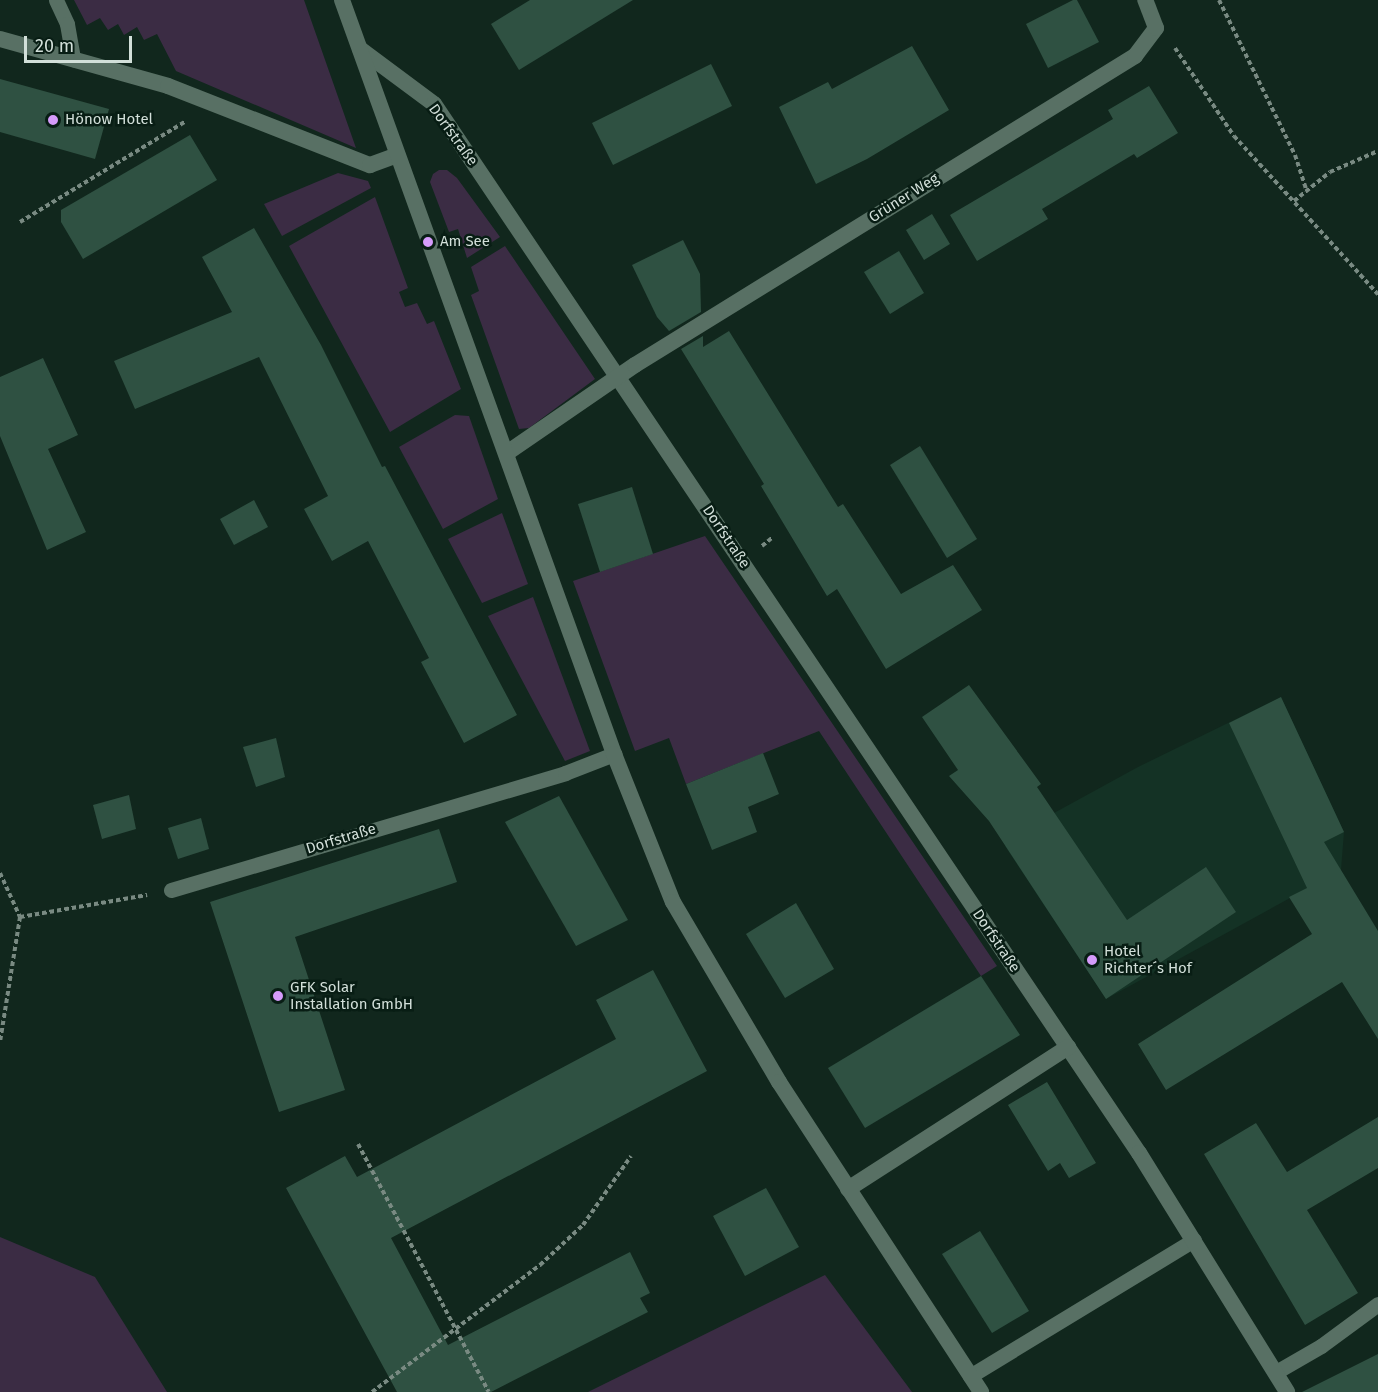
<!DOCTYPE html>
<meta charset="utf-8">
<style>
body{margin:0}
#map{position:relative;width:1378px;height:1392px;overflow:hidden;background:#11271d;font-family:"Fira Sans",sans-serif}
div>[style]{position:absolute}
.built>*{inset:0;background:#143225}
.green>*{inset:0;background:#3b2c44}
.building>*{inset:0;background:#2f5142}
.path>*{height:4px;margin-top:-2px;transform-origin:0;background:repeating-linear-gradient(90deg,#798a82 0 4.5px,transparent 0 7.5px)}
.service>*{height:15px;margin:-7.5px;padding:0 7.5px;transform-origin:7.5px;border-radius:7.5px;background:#587064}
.minor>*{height:16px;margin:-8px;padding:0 8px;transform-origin:8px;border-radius:8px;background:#587064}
.secondary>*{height:16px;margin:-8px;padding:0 8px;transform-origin:8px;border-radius:8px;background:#587064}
.dots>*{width:16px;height:16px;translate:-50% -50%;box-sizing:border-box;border:3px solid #081d14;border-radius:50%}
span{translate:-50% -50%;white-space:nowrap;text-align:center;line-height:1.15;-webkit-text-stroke:5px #081d14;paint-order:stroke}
.poi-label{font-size:15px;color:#d2dfd9}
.left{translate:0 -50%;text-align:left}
.street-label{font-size:15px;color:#d2dfd9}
.scale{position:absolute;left:24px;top:36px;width:108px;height:27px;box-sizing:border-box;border:3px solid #d2dfd9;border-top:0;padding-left:8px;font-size:18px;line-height:21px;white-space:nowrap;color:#d2dfd9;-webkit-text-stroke:4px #081d14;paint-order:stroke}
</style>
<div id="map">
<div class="built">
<div style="clip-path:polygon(1281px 697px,1344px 832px,1341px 870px,1106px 999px,1005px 846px,1054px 813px,1138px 767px)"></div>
</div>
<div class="green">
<div style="clip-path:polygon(74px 0,304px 0,356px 148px,176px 71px,157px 34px,144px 40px,137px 27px,124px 35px,118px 24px,108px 30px,100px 18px,87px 25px)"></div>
<div style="clip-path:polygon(439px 170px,447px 170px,457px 178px,500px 237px,467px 258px,458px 229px,449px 232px,430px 182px,433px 174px)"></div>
<div style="clip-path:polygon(338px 173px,368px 181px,371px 188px,282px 236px,264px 204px)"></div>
<div style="clip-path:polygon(375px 197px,408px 288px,399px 292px,405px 307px,417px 303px,427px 324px,434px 321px,461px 389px,390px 432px,289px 246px)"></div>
<div style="clip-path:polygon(505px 246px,595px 379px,529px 428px,519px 429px,471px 295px,479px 291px,471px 267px)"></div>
<div style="clip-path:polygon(455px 415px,469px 416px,498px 499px,443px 529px,399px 447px)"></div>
<div style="clip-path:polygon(502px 513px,528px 584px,482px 603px,448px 539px)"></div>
<div style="clip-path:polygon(705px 536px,997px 966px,981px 976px,819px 731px,686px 784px,669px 738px,635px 751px,573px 581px)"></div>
<div style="clip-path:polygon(533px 597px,590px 751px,565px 761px,488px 616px)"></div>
<div style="clip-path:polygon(0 1237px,95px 1277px,167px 1392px,0 1392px)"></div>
<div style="clip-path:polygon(825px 1275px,912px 1392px,588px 1392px)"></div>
</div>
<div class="building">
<div style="clip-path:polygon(530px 0,633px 0,519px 70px,491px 24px)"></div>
<div style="clip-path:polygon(1073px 0,1077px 0,1099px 42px,1048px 68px,1026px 24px)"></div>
<div style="clip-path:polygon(912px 46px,949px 110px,867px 159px,816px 184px,779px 107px,828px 82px,832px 89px)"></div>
<div style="clip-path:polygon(711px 64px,732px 106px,613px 165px,592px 123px)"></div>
<div style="clip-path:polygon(0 79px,109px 109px,95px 159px,0 132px)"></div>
<div style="clip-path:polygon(1149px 86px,1178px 133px,1137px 158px,1134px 154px,1042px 209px,1048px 219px,977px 261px,950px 215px,1113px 119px,1108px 110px)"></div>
<div style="clip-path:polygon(190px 135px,217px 180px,83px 259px,61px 222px,61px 210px)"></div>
<div style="clip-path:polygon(932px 214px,950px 244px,924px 260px,906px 230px)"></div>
<div style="clip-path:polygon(254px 228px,321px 345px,382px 467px,385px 466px,517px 715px,464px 743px,421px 662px,429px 658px,368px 541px,332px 561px,304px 509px,328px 496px,259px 357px,135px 409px,114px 361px,232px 312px,202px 257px)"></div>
<div style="clip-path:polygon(683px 240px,700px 274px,701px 312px,669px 331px,657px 317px,632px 265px)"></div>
<div style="clip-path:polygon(899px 251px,924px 293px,890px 314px,864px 272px)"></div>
<div style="clip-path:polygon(729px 331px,838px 507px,843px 504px,901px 594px,953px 565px,982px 610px,886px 669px,837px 589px,827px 596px,761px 486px,764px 484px,681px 349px,703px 336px,703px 347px)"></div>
<div style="clip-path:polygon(43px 358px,78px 435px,48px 449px,86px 532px,47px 550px,0 436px,0 377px)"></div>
<div style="clip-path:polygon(920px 446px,977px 539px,947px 558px,890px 465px)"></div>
<div style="clip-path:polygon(632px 487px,653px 554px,600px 572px,578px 504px)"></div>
<div style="clip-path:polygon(254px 500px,268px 527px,234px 545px,220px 519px)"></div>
<div style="clip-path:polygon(969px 685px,1041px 784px,1037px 787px,1127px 920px,1206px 867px,1236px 912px,1106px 999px,989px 821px,949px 776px,958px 770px,922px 717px)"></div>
<div style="clip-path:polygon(1281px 697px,1344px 832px,1324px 842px,1378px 931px,1378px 1039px,1342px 982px,1166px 1090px,1138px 1044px,1312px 934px,1289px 897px,1307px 888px,1229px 723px)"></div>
<div style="clip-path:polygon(276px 738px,285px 777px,256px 787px,243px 747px)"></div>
<div style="clip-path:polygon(763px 753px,779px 794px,748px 807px,757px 832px,712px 850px,686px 784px)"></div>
<div style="clip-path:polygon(129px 795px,136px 829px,102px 839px,93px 805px)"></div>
<div style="clip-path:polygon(559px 796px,628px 920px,576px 946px,505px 822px)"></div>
<div style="clip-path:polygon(201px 818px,209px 849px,178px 859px,168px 828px)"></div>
<div style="clip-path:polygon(439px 829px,457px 882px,295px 937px,345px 1090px,279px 1112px,210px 902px)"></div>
<div style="clip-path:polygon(796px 903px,834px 969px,785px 998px,746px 934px)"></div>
<div style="clip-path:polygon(653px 970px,707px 1071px,391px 1238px,448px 1345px,630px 1252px,650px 1293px,640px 1298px,648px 1312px,491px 1392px,397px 1392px,286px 1188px,345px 1156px,357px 1177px,616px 1039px,596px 1000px)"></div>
<div style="clip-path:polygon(981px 976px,1020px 1035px,865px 1128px,828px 1068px)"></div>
<div style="clip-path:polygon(1047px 1082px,1096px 1163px,1069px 1178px,1060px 1163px,1048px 1171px,1008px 1105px)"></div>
<div style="clip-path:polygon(1378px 1117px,1378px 1168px,1307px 1210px,1358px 1293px,1305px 1325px,1204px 1154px,1256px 1123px,1287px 1172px)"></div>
<div style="clip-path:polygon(766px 1188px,799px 1247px,745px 1276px,713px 1216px)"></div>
<div style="clip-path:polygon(980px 1231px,1029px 1311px,992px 1333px,942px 1254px)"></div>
<div style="clip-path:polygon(1378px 1354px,1378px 1392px,1302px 1392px)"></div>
</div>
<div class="path">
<div style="left:1219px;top:0;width:173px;rotate:63.9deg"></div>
<div style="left:1295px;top:155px;width:38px;rotate:72deg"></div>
<div style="left:1175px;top:48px;width:106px;rotate:56.2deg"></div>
<div style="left:1234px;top:136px;width:214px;rotate:47.7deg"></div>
<div style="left:1294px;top:201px;width:46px;rotate:-38.9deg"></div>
<div style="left:1330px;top:172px;width:52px;rotate:-23.6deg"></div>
<div style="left:20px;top:222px;width:194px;rotate:-31.3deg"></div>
<div style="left:762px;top:546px;width:13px;rotate:-39deg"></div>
<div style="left:0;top:873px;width:48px;rotate:65.6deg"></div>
<div style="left:20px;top:917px;width:127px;rotate:99.1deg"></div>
<div style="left:20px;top:917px;width:129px;rotate:-9.8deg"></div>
<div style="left:358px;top:1144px;width:280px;rotate:62.2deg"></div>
<div style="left:372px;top:1392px;width:211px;rotate:-37.1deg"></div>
<div style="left:540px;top:1265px;width:59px;rotate:-42.9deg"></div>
<div style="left:583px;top:1225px;width:84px;rotate:-55.2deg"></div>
</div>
<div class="service">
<div style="left:56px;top:0;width:26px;rotate:65deg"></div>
<div style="left:67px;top:24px;width:36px;rotate:80deg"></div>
<div style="left:171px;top:890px;width:411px;rotate:-16.5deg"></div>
<div style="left:565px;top:773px;width:53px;rotate:-21.2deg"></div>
<div style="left:1276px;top:1372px;width:52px;rotate:-30deg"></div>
<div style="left:1321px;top:1346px;width:71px;rotate:-36.4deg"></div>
<div style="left:970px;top:1376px;width:262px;rotate:-31.3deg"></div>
</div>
<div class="minor">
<div style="left:0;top:39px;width:174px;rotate:15.6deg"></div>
<div style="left:168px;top:86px;width:217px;rotate:21.4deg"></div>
<div style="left:370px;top:165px;width:27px;rotate:-20deg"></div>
<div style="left:360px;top:49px;width:92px;rotate:36.6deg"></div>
<div style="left:434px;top:104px;width:1264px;rotate:56.1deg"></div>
<div style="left:1139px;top:1153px;width:281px;rotate:58.2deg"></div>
<div style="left:507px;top:453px;width:155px;rotate:-34.5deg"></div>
<div style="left:635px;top:365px;width:588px;rotate:-31.72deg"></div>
<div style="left:1135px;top:56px;width:35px;rotate:-53deg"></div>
<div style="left:1156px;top:28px;width:30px;rotate:-111deg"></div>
<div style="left:848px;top:1189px;width:262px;rotate:-32.8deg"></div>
</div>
<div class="secondary">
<div style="left:342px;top:0;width:802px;rotate:70.16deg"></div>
<div style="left:614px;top:754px;width:159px;rotate:68.3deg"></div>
<div style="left:673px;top:902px;width:209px;rotate:59.5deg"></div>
<div style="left:779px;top:1082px;width:370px;rotate:56.9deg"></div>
</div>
<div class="dots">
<div style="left:53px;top:120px;background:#d59bfa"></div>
<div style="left:428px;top:242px;background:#d59bfa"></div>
<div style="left:1092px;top:960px;background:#d59bfa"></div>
<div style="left:278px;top:996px;background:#d59bfa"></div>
</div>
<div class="poi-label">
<span class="left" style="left:65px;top:120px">Hönow Hotel</span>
<span class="left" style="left:440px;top:242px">Am See</span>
<span class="left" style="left:1104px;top:960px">Hotel<br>Richter´s Hof</span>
<span class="left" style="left:290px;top:996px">GFK Solar<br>Installation GmbH</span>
</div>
<div class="street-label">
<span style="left:453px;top:135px;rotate:54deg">Dorfstraße</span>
<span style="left:904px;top:198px;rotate:-32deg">Grüner Weg</span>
<span style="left:726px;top:537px;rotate:56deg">Dorfstraße</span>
<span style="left:341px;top:839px;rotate:-17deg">Dorfstraße</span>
<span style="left:996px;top:941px;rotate:56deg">Dorfstraße</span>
</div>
<div class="scale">20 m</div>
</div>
